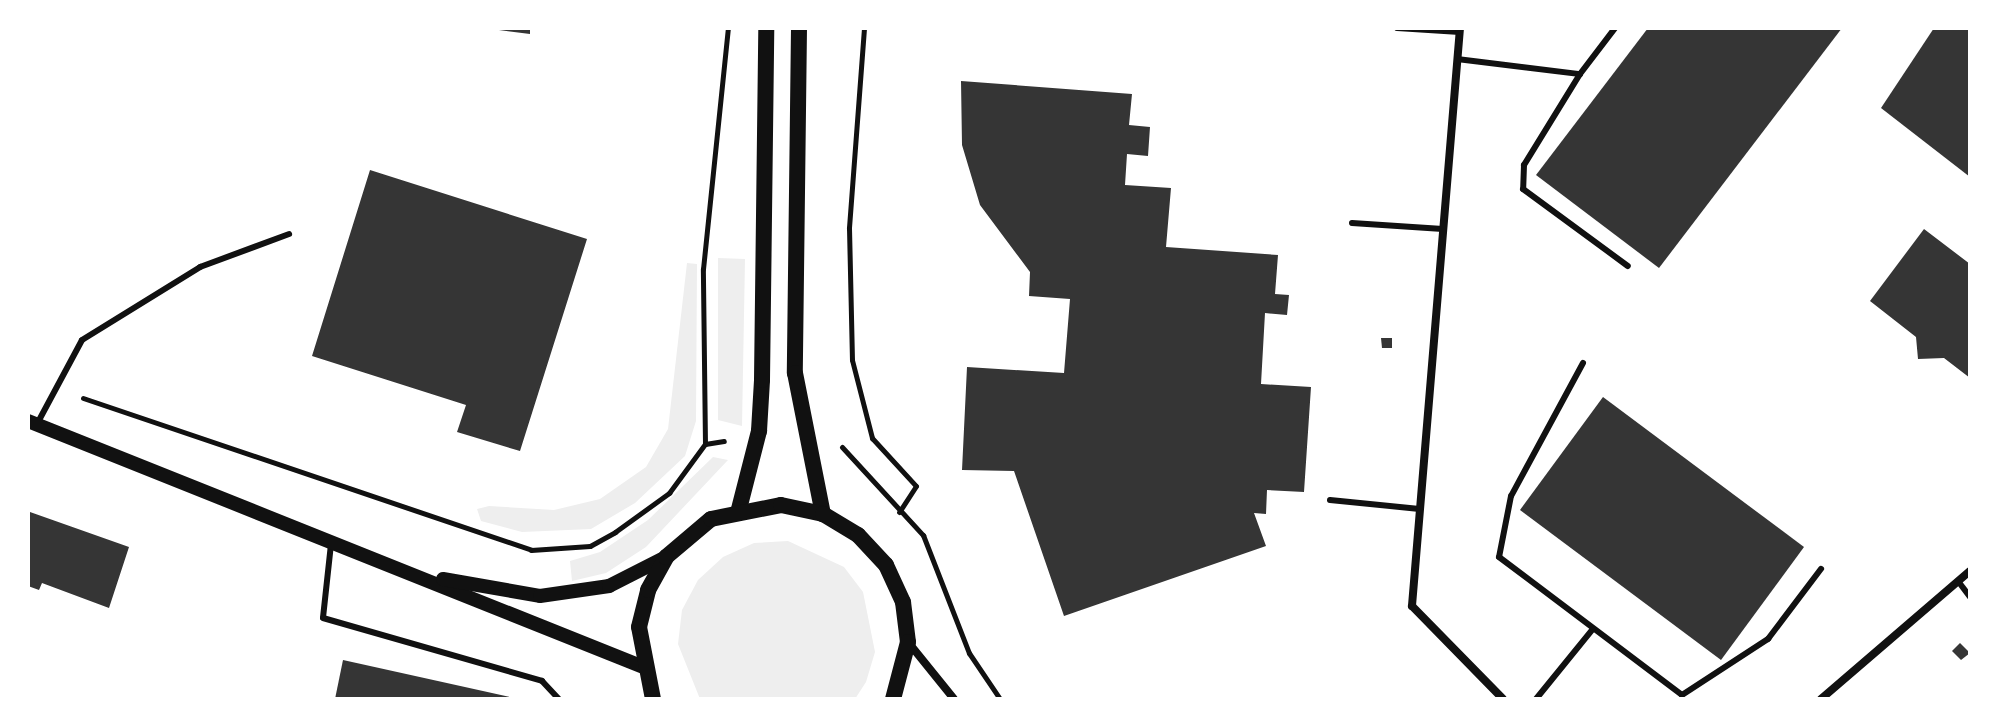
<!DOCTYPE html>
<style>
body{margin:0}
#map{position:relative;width:1998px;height:727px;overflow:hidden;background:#fff;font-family:"DejaVu Sans",sans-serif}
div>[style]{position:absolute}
.green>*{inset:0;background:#eee}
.building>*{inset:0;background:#353535}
.path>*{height:5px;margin:-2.5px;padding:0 2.5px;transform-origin:2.5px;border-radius:2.5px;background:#111}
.service>*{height:6px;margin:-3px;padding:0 3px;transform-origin:3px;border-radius:3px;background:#111}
.minor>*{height:8px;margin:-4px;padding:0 4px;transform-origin:4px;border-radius:4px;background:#111}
.tertiary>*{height:14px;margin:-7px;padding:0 7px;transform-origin:7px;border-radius:7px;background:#111}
.secondary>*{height:16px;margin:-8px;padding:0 8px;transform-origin:8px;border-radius:8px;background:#111}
span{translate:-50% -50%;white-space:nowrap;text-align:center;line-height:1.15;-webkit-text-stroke:6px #fff;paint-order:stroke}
.frame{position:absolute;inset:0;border:30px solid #fff;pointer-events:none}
</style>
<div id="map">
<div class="green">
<div style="clip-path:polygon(718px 258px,745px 259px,742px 426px,718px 420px)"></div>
<div style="clip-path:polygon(687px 263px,697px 264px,696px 421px,685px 456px,635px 503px,591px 529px,522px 532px,481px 521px,477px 509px,489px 506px,554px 510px,600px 499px,646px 467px,668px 429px)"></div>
<div style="clip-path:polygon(713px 457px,728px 460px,646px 547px,606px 573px,572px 581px,570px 561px,600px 552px,648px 520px)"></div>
<div style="clip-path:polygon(788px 541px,844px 567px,863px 592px,875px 652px,866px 682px,855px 699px,700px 699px,678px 644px,682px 610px,698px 580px,723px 557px,754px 543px)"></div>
</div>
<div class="building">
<div style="clip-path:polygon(484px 28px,530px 28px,530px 34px)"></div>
<div style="clip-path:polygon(1648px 28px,1842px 28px,1659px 268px,1536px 175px)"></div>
<div style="clip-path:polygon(1934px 28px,1970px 28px,1970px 177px,1881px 108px)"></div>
<div style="clip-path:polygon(961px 81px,1132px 94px,1129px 125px,1150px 127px,1148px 156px,1127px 154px,1125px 185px,1171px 188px,1166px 247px,1278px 255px,1275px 294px,1289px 295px,1287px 315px,1265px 313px,1261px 384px,1311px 387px,1304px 492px,1267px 490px,1266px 514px,1254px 513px,1266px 546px,1064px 616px,1014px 471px,962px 470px,967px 367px,1064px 373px,1070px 299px,1029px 296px,1030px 272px,980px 205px,962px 145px)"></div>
<div style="clip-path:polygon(370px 170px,587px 239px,520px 451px,457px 432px,466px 405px,312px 356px)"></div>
<div style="clip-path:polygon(1924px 229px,1970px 264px,1970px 378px,1944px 358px,1918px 359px,1916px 337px,1870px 301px)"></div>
<div style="clip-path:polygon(1381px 338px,1392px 338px,1392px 348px,1382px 348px)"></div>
<div style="clip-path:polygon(1603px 397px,1804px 547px,1721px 660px,1520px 510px)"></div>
<div style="clip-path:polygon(30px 512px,129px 547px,109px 608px,42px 583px,39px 590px,28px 586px)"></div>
<div style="clip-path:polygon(1960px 643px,1970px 653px,1961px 660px,1952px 651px)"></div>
<div style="clip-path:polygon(343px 660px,514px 698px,513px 699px,335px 699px)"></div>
</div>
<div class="path">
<div style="left:864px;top:28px;width:201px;rotate:94.3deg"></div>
<div style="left:849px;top:228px;width:132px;rotate:88.7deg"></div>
<div style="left:852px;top:360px;width:81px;rotate:75.6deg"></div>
<div style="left:872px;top:438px;width:65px;rotate:47.5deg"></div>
<div style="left:916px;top:486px;width:31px;rotate:123deg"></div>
<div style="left:83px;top:398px;width:473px;rotate:18.7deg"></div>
<div style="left:531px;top:550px;width:59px;rotate:-3.9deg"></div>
<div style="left:590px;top:546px;width:29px;rotate:-29deg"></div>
<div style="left:615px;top:532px;width:67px;rotate:-35.8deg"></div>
<div style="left:669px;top:493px;width:61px;rotate:-53.7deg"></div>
<div style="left:705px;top:444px;width:175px;rotate:-90.7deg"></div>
<div style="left:703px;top:269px;width:242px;rotate:-84.1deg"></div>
<div style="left:705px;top:444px;width:19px;rotate:-9deg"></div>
<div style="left:842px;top:447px;width:120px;rotate:47.4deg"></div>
<div style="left:923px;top:535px;width:127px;rotate:68.7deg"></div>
<div style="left:969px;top:653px;width:55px;rotate:56deg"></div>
</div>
<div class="service">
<div style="left:1397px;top:28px;width:63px;rotate:3.6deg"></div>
<div style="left:1457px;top:59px;width:124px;rotate:7deg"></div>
<div style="left:1580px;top:74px;width:58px;rotate:-52.7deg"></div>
<div style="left:1580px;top:74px;width:107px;rotate:121.6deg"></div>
<div style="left:1524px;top:165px;width:24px;rotate:92deg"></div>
<div style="left:1523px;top:189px;width:130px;rotate:36.3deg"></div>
<div style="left:1352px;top:223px;width:91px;rotate:3.8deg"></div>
<div style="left:1583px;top:363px;width:151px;rotate:118.4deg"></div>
<div style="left:1511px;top:496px;width:62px;rotate:101.1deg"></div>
<div style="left:1499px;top:557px;width:229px;rotate:37deg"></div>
<div style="left:1682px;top:695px;width:103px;rotate:-33.1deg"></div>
<div style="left:1768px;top:639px;width:88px;rotate:-52.9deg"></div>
<div style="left:37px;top:424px;width:95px;rotate:-61.8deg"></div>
<div style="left:82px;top:340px;width:139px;rotate:-31.7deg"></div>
<div style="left:200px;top:267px;width:95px;rotate:-20.3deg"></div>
<div style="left:1330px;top:500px;width:90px;rotate:5.7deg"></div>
<div style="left:331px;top:544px;width:74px;rotate:96.2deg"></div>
<div style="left:323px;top:618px;width:228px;rotate:16deg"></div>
<div style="left:542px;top:681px;width:25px;rotate:47deg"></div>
<div style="left:1958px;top:581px;width:20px;rotate:53deg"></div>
<div style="left:1536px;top:699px;width:89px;rotate:-50.9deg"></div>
</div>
<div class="minor">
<div style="left:1460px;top:28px;width:580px;rotate:94.75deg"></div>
<div style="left:1412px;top:606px;width:130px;rotate:45.6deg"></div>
<div style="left:908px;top:642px;width:73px;rotate:51.1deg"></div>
<div style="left:1821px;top:699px;width:196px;rotate:-40.7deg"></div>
</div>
<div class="tertiary">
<div style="left:28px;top:421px;width:660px;rotate:21.79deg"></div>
<div style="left:443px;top:579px;width:98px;rotate:9.9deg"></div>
<div style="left:540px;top:596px;width:70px;rotate:-8.2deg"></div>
<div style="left:609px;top:586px;width:64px;rotate:-27deg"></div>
</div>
<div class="secondary">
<div style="left:799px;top:28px;width:345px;rotate:90.7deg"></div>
<div style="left:795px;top:373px;width:144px;rotate:78.8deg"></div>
<div style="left:739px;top:509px;width:81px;rotate:-75.6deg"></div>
<div style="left:759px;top:431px;width:51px;rotate:-86.6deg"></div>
<div style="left:762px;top:380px;width:352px;rotate:-89.3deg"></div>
<div style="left:653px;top:699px;width:73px;rotate:-101deg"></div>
<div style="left:639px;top:627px;width:38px;rotate:-76deg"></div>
<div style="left:648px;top:590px;width:38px;rotate:-61deg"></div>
<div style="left:666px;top:557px;width:59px;rotate:-40.2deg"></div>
<div style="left:711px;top:519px;width:71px;rotate:-11.3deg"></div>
<div style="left:781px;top:505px;width:43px;rotate:12.1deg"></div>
<div style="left:823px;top:514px;width:41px;rotate:31deg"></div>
<div style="left:858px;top:535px;width:41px;rotate:47deg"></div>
<div style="left:886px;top:565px;width:41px;rotate:65.3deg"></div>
<div style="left:903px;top:602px;width:40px;rotate:82.9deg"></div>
<div style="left:908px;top:642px;width:59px;rotate:104.7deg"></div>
</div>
<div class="frame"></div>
</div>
